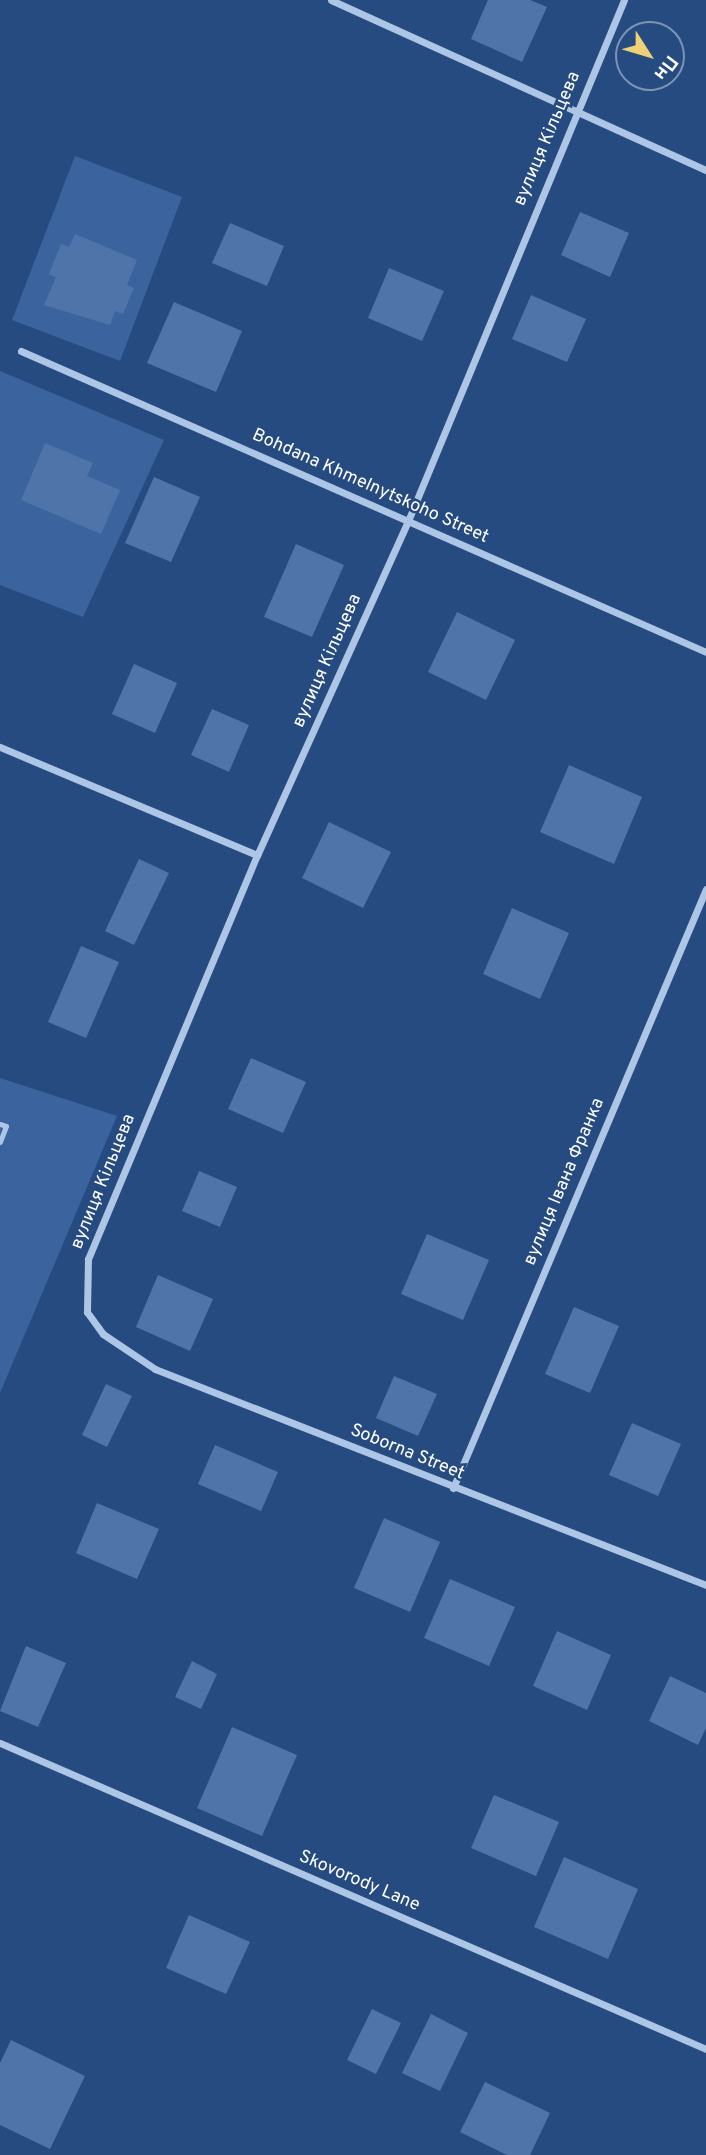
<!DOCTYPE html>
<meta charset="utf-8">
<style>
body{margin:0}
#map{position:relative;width:706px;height:2155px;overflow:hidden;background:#264b81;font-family:Overpass,sans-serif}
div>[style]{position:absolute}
.green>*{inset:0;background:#3b649f}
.building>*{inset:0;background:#4f74aa}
.lane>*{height:5px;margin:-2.5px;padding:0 2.5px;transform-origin:2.5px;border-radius:2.5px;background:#aec6e6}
.street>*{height:7px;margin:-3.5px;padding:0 3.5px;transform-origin:3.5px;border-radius:3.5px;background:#aec6e6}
span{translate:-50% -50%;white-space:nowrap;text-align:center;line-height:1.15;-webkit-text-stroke:5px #264b81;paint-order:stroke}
.street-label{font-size:18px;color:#fff}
.north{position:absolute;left:615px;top:21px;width:70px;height:70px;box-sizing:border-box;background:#264b81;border:2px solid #7d93b3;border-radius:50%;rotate:127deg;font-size:19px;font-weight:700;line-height:28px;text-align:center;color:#fff}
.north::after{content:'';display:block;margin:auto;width:24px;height:32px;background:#efd074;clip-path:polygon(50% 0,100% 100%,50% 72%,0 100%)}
</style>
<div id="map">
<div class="green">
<div style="clip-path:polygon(75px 156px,182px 197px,120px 361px,12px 320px)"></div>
<div style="clip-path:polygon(0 371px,164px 440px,83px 617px,0 585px)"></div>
<div style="clip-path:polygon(0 1078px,117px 1116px,0 1393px)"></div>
</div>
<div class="building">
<div style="clip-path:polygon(488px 0,530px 0,547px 7px,522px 62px,471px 39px)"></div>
<div style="clip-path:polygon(580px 212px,629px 233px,610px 277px,561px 255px)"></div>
<div style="clip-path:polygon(230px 223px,284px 246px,267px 286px,212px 263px)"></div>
<div style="clip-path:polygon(75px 234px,137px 260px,127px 285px,134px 288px,123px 314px,115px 311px,110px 325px,44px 305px,56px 277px,49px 274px,61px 244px,69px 247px)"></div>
<div style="clip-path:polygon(389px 268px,444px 291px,422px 341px,368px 318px)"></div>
<div style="clip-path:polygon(531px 295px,586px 319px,567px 362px,512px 339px)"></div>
<div style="clip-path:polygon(174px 302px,242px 331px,216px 392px,147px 363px)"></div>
<div style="clip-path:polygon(45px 443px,93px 463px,87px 476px,120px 490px,101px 534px,21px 500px)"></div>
<div style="clip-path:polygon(154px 477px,200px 497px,171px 562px,125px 543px)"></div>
<div style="clip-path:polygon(296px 544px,344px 565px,312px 637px,264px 617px)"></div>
<div style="clip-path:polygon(457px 612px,515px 640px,486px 700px,428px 672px)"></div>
<div style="clip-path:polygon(134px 664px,177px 683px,155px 733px,112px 714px)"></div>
<div style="clip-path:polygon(212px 709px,249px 725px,229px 772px,191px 755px)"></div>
<div style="clip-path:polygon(569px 765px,642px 797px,614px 864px,540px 832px)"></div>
<div style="clip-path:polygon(329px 822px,391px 852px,363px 908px,302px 878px)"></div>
<div style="clip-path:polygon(139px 859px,169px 873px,134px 945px,105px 931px)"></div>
<div style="clip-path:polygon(512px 908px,569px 933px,540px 999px,483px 974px)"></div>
<div style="clip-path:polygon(81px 946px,119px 962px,86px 1038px,48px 1022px)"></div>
<div style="clip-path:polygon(251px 1058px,306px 1082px,283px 1133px,228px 1109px)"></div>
<div style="clip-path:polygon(199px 1171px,237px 1187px,220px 1227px,182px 1211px)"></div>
<div style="clip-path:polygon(427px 1234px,489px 1260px,463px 1320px,401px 1294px)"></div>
<div style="clip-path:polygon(158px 1275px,213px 1299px,190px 1351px,136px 1327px)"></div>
<div style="clip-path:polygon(574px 1307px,619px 1326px,590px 1393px,545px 1374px)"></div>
<div style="clip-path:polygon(394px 1376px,437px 1394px,418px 1436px,376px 1418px)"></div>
<div style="clip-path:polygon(106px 1384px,132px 1396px,107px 1447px,82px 1435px)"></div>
<div style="clip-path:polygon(632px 1423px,681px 1444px,658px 1496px,609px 1475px)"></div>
<div style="clip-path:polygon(215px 1445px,278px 1472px,261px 1511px,198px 1484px)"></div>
<div style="clip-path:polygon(97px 1503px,159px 1529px,137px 1579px,76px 1553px)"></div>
<div style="clip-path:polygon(384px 1518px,440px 1542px,410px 1612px,354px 1588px)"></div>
<div style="clip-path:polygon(450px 1579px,515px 1607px,489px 1666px,424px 1638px)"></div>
<div style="clip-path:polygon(557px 1631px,611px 1655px,587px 1710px,533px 1686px)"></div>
<div style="clip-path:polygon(26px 1646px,66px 1663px,38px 1727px,0 1711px)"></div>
<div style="clip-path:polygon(192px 1661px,217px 1674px,201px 1709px,175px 1697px)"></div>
<div style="clip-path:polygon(670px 1676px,706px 1693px,706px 1728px,698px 1745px,649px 1721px)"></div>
<div style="clip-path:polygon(232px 1727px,297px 1755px,262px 1836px,197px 1808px)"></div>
<div style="clip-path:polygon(494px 1795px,559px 1822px,536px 1876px,471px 1848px)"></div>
<div style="clip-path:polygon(564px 1857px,638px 1889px,608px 1959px,534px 1927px)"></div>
<div style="clip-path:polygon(189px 1915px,250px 1942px,226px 1994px,166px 1968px)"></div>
<div style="clip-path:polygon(372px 2009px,401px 2023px,376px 2074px,347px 2060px)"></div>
<div style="clip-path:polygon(431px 2014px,468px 2033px,440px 2091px,402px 2073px)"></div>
<div style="clip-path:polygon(11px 2040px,85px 2076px,50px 2149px,0 2125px,0 2063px)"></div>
<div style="clip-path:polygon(485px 2082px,550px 2113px,530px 2155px,507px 2155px,460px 2132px)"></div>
</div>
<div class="lane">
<div style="left:0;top:1124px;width:6px;rotate:18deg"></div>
<div style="left:6px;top:1126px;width:17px;rotate:111deg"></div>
</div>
<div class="street">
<div style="left:331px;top:0;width:412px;rotate:24.4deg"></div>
<div style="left:624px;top:0;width:564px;rotate:112.52deg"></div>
<div style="left:408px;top:521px;width:367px;rotate:114.3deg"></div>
<div style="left:257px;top:855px;width:438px;rotate:112.7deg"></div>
<div style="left:88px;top:1259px;width:53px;rotate:91.1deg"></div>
<div style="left:87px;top:1312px;width:27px;rotate:54deg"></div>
<div style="left:103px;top:1334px;width:63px;rotate:33.9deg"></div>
<div style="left:155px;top:1369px;width:592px;rotate:21.41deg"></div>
<div style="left:21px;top:351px;width:748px;rotate:23.72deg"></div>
<div style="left:0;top:747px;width:279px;rotate:22.8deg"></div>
<div style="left:453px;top:1488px;width:650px;rotate:-67.1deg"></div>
<div style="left:0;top:1743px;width:769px;rotate:23.43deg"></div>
</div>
<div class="street-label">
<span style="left:548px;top:139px;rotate:-67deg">вулиця Кільцева</span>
<span style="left:370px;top:487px;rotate:24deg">Bohdana Khmelnytskoho Street</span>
<span style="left:328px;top:661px;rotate:-66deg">вулиця Кільцева</span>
<span style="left:104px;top:1182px;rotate:-68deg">вулиця Кільцева</span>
<span style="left:565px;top:1182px;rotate:-67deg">вулиця Івана Франка</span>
<span style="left:407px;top:1453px;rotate:22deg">Soborna Street</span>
<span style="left:359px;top:1882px;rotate:23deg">Skovorody Lane</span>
</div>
<div class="north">Пн</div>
</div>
